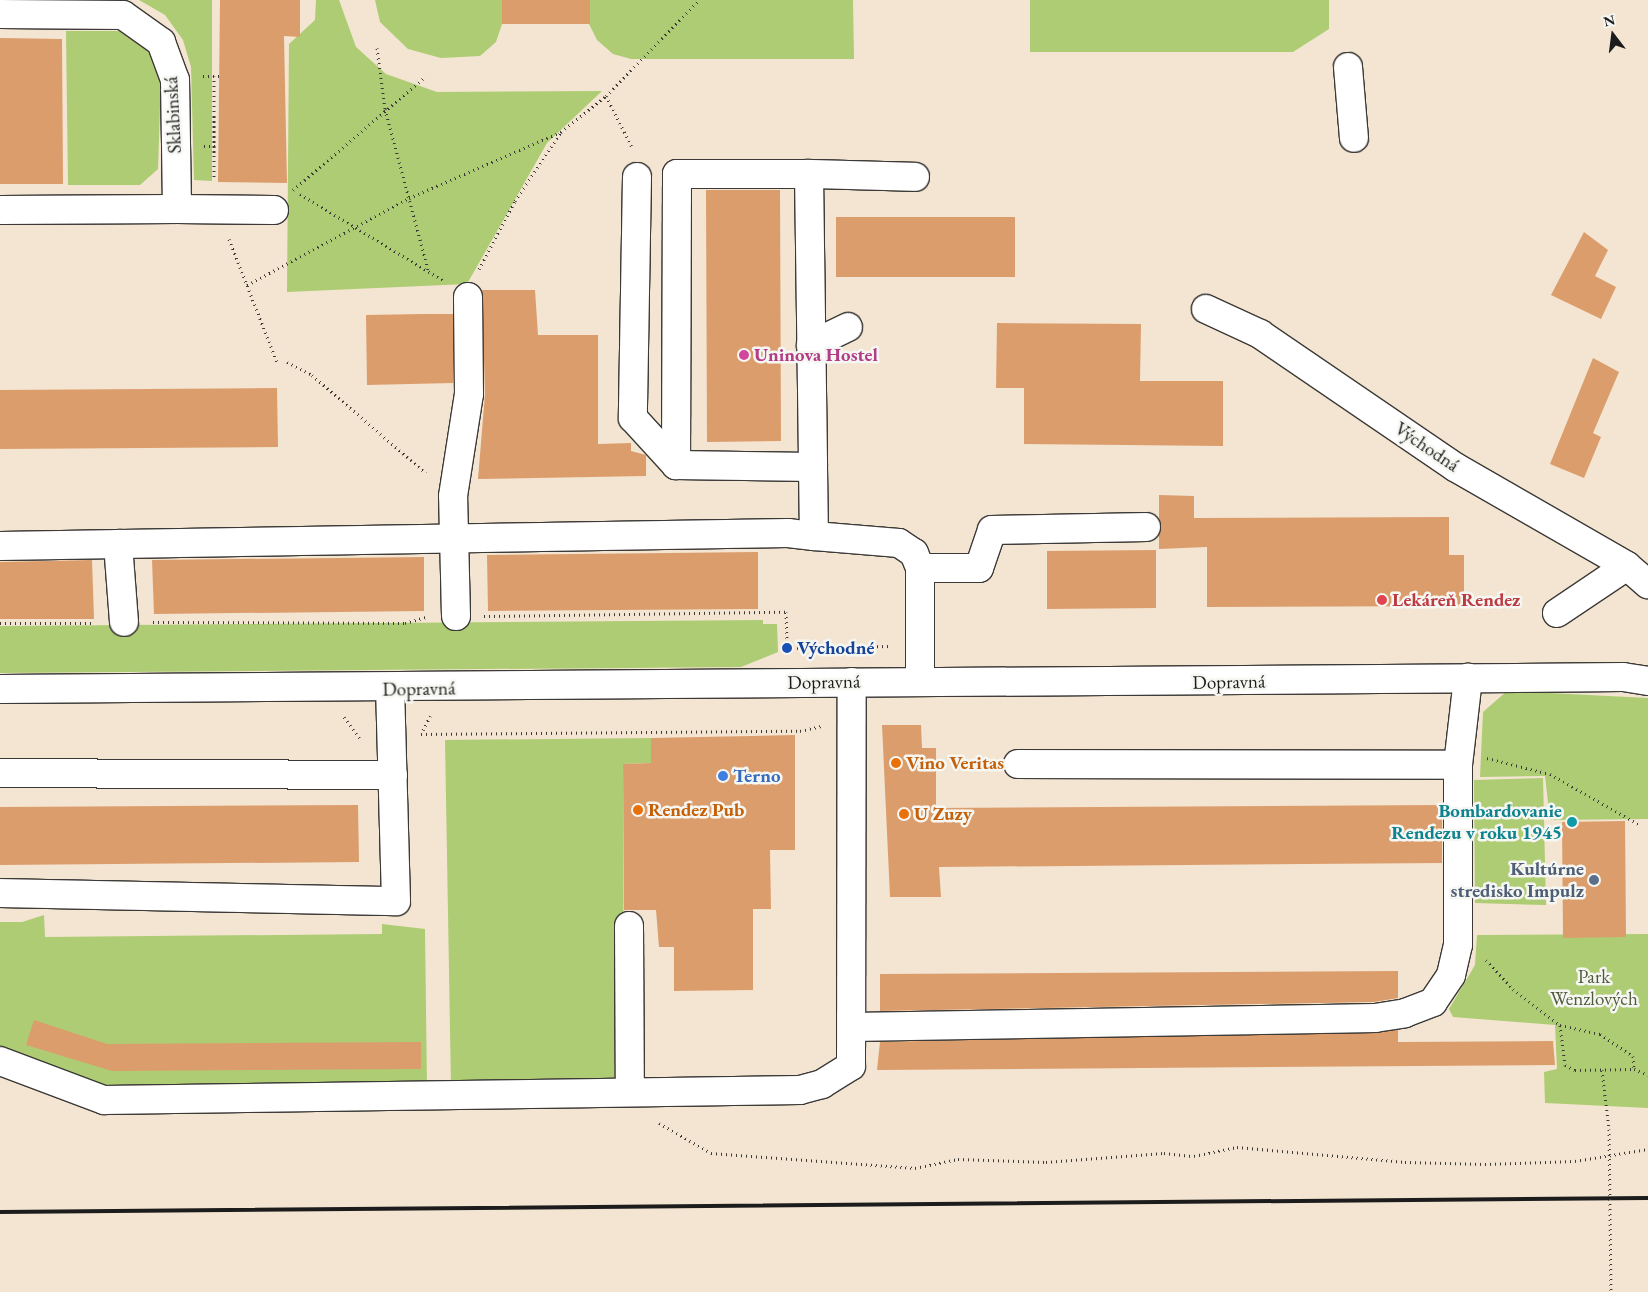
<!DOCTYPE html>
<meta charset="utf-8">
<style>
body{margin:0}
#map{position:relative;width:1648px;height:1292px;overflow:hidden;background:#f3e5d1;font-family:"EB Garamond",serif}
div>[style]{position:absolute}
.green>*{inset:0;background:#aecc74}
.building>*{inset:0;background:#dc9d6c}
.path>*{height:3px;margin-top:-1.5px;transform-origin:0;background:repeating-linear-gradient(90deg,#3c3a37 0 1px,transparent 0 5px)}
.roads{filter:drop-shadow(1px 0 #3c3a37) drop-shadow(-1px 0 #3c3a37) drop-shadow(0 1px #3c3a37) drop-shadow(0 -1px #3c3a37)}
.minor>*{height:28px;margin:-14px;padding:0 14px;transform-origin:14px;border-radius:14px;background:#fff}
.rail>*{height:4px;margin:-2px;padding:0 2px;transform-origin:2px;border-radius:2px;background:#1c1c1c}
.path-bridge>*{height:3px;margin-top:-1.5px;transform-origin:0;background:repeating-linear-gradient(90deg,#3c3a37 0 1px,transparent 0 5px)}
.dots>*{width:14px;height:14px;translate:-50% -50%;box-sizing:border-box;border:2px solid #f6f6f2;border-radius:50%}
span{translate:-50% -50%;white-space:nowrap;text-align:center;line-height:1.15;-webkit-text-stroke:5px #f6f6f2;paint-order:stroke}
.street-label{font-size:19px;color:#1c1c1c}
.hotel-label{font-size:19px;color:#b23c85;font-weight:700}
.left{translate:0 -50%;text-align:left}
.health-label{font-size:19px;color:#be3a42;font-weight:700}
.transit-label{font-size:19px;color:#164399;font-weight:700}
.food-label{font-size:19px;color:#c56008;font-weight:700}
.shop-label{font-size:19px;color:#366cbe;font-weight:700}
.culture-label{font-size:19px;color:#0d838f;font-weight:700}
.right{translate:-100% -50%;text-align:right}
.service-label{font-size:19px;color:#4e5e75;font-weight:700}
.park-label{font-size:19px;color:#4f5a3b}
.north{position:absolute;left:1588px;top:10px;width:50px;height:50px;-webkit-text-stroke:4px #f6f6f2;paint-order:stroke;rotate:345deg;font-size:14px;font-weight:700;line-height:20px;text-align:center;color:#1c1c1c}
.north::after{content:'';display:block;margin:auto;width:18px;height:22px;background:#1c1c1c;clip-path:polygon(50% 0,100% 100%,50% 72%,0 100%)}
</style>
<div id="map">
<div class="green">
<div style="clip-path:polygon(139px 0,212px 0,212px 181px,194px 180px,191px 67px,183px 40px,165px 15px)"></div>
<div style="clip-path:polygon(316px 0,339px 0,356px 47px,386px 74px,437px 92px,602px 91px,547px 143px,467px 284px,287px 292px,289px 44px,315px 20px)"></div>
<div style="clip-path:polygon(375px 0,853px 0,854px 59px,631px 59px,613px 54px,597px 40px,589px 24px,502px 24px,496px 42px,480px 56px,441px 58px,408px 49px,380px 22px)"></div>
<div style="clip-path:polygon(1030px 0,1329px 0,1329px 29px,1293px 52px,1030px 52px)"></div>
<div style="clip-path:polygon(66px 31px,126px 31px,152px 54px,161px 74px,158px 169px,140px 185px,68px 185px)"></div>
<div style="clip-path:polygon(763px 620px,763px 624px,777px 624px,778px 652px,741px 667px,0 673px,0 626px)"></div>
<div style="clip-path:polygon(1507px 691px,1648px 698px,1648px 819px,1550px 820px,1545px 776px,1480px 777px,1483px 712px)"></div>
<div style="clip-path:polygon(651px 738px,651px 763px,623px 764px,624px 1064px,609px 1085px,451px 1087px,445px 740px)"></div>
<div style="clip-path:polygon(1543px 778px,1546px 905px,1475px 903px,1474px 780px)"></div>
<div style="clip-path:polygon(44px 915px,45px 937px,382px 934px,382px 924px,425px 929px,427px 1088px,104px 1088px,0 1048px,0 922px,22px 922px)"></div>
<div style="clip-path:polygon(1648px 934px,1648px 1108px,1545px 1103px,1544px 1072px,1557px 1069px,1555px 1025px,1453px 1017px,1449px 1009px,1475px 965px,1477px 935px)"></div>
</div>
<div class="building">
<div style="clip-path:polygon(220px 0,300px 0,300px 37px,284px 36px,287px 183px,218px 182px)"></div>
<div style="clip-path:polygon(502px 0,590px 0,590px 24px,502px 24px)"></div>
<div style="clip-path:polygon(0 38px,62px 39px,63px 184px,0 184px)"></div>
<div style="clip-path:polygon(706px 190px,780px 190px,781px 441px,707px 442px)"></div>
<div style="clip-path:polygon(836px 217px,1015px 217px,1015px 277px,836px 277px)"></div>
<div style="clip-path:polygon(1584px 232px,1608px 250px,1595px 276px,1616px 287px,1601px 319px,1551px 295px)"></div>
<div style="clip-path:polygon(482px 290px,535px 290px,538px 335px,598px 335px,598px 444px,631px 443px,631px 451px,646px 455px,646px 476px,478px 479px,485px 394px)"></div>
<div style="clip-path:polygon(423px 314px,453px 314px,453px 383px,367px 385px,366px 315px)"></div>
<div style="clip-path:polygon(997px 323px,1141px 324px,1140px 381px,1223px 381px,1223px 446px,1024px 444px,1024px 388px,996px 388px)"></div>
<div style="clip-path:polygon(1593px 358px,1619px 372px,1593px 433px,1601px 437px,1584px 478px,1550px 464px)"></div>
<div style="clip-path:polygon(277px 388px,278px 447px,0 449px,0 390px)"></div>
<div style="clip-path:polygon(1159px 495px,1194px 496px,1194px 518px,1449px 517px,1449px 555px,1464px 555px,1464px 606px,1207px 607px,1207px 547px,1159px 549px)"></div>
<div style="clip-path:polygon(1156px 550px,1156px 608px,1047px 609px,1047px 551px)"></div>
<div style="clip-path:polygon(758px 552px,758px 609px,488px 611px,487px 555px)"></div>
<div style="clip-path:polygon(424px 557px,424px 611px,154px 614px,152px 560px)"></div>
<div style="clip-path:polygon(92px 560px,94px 619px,0 619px,0 562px)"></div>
<div style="clip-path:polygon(882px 725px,921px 725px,922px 748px,936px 748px,936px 808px,1442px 805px,1442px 863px,939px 867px,941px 897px,890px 897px)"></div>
<div style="clip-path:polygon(795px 735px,795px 850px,770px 850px,771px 909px,753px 909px,753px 990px,674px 991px,674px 947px,659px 947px,656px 910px,624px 910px,623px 764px,651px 763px,651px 738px)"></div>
<div style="clip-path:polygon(358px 805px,359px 862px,0 865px,0 807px)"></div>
<div style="clip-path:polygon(1625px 821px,1626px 937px,1563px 938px,1562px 822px)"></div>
<div style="clip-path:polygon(1398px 971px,1398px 998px,1374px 1002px,880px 1011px,880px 974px)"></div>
<div style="clip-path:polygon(34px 1020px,107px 1044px,421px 1042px,421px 1069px,112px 1071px,26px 1045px)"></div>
<div style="clip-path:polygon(1398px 1030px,1398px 1042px,1553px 1041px,1555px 1065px,877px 1070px,880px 1042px)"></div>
</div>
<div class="path">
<div style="left:377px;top:48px;width:62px;rotate:82.5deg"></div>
<div style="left:385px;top:109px;width:170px;rotate:75deg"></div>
<div style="left:203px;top:76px;width:16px"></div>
<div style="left:214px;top:76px;width:104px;rotate:90deg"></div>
<div style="left:606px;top:96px;width:59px;rotate:63deg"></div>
<div style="left:204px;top:146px;width:15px"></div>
<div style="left:293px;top:190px;width:175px;rotate:-40.6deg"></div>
<div style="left:300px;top:194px;width:168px;rotate:31.1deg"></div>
<div style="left:229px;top:239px;width:132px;rotate:68.7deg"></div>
<div style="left:479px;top:269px;width:77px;rotate:-62.1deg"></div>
<div style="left:515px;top:201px;width:83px;rotate:-56.3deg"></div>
<div style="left:561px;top:132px;width:58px;rotate:-38.7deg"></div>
<div style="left:606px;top:96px;width:134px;rotate:-45.9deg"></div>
<div style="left:247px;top:285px;width:184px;rotate:-28.2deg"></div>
<div style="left:409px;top:198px;width:166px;rotate:-23.5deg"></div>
<div style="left:287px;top:362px;width:28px;rotate:27deg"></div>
<div style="left:312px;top:375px;width:150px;rotate:40.7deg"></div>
<div style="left:484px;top:616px;width:302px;rotate:-0.8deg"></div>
<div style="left:786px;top:612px;width:36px;rotate:88deg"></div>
<div style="left:787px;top:648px;width:103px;rotate:-1.1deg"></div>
<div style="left:153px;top:622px;width:252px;rotate:0.2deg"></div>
<div style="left:405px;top:623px;width:22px;rotate:-16deg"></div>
<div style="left:0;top:623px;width:94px"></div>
<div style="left:344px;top:717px;width:29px;rotate:54deg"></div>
<div style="left:423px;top:730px;width:16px;rotate:-63deg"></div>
<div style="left:421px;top:734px;width:379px;rotate:-0.5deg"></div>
<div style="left:800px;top:731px;width:23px;rotate:-13deg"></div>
<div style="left:1487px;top:758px;width:65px;rotate:14.3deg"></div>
<div style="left:1550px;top:774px;width:103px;rotate:29.5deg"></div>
<div style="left:1486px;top:960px;width:40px;rotate:47deg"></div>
<div style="left:1513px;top:989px;width:59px;rotate:37.5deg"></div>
<div style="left:1560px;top:1025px;width:40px;rotate:82.9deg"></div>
<div style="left:1565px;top:1065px;width:11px;rotate:27deg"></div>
<div style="left:1575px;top:1070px;width:59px;rotate:-1deg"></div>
<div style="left:1634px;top:1069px;width:15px;rotate:23deg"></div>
<div style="left:1560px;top:1025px;width:41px;rotate:12.7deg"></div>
<div style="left:1600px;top:1034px;width:40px;rotate:34deg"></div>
<div style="left:1633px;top:1056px;width:13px;rotate:86deg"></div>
<div style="left:1602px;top:1070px;width:59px;rotate:83.2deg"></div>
<div style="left:659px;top:1123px;width:60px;rotate:30deg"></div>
<div style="left:711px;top:1153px;width:205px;rotate:4.2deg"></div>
<div style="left:915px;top:1168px;width:44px;rotate:-11.8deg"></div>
<div style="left:958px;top:1159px;width:88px;rotate:2deg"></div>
<div style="left:1046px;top:1162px;width:118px;rotate:-4.4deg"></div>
<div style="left:1164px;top:1153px;width:30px;rotate:6deg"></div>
<div style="left:1194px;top:1156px;width:44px;rotate:-11.8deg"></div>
<div style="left:1237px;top:1147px;width:169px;rotate:5.1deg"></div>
<div style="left:1405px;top:1162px;width:80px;rotate:1.4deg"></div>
<div style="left:1485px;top:1164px;width:90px;rotate:-1.9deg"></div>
<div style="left:1575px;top:1161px;width:74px;rotate:-9.3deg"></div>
</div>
<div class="roads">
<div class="minor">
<div style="left:0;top:14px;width:123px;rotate:0.5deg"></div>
<div style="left:123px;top:15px;width:47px;rotate:35.4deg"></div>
<div style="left:161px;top:42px;width:40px;rotate:69.8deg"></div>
<div style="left:175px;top:80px;width:129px;rotate:89.1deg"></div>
<div style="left:177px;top:209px;width:177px;rotate:179.7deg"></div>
<div style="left:1348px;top:67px;width:71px;rotate:85.2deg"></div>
<div style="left:809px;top:174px;width:106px;rotate:1.6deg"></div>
<div style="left:637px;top:177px;width:241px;rotate:91deg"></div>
<div style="left:633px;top:418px;width:64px;rotate:47.5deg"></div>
<div style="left:177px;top:209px;width:97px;rotate:0.6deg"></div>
<div style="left:1206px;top:309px;width:60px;rotate:24.8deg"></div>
<div style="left:1260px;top:334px;width:236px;rotate:34.3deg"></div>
<div style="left:1455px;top:467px;width:198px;rotate:29.9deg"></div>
<div style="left:1627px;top:566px;width:28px;rotate:41deg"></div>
<div style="left:811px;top:345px;width:41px;rotate:-25.9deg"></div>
<div style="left:813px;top:467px;width:137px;rotate:-179.2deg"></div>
<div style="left:676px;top:465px;width:291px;rotate:-89.8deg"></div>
<div style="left:677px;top:174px;width:132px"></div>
<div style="left:809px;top:174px;width:293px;rotate:89.2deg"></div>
<div style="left:813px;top:467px;width:69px;rotate:89.2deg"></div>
<div style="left:814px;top:536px;width:85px;rotate:4.7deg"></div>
<div style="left:899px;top:543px;width:18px;rotate:34deg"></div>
<div style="left:914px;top:553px;width:16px;rotate:68deg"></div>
<div style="left:920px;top:568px;width:114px;rotate:90deg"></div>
<div style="left:118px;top:544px;width:78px;rotate:85.6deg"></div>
<div style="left:0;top:546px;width:788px;rotate:-0.95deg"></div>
<div style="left:788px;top:533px;width:26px;rotate:7deg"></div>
<div style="left:920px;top:568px;width:59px"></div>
<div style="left:979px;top:568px;width:40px;rotate:-71.1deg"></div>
<div style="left:992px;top:530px;width:154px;rotate:-1.1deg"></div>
<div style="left:1557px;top:613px;width:84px;rotate:-33.9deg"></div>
<div style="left:456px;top:616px;width:120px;rotate:-91.4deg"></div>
<div style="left:453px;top:496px;width:103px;rotate:-81.1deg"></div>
<div style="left:469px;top:394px;width:97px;rotate:-90.6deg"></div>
<div style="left:0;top:689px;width:1623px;rotate:-0.42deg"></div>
<div style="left:1623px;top:677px;width:25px;rotate:9deg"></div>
<div style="left:1018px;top:764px;width:440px;rotate:0.1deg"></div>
<div style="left:0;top:773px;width:393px;rotate:0.3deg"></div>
<div style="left:0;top:893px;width:396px;rotate:1.2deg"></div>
<div style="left:396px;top:901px;width:212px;rotate:-91.6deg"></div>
<div style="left:629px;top:926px;width:164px;rotate:89.7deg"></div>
<div style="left:852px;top:1027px;width:523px;rotate:-0.99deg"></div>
<div style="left:1375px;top:1018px;width:30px;rotate:-9deg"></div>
<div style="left:1405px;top:1013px;width:30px;rotate:-21deg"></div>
<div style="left:1433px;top:1002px;width:32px;rotate:-56deg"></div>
<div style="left:1451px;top:975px;width:31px;rotate:-77deg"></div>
<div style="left:1458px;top:945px;width:180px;rotate:-90deg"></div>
<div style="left:1458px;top:765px;width:88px;rotate:-83.4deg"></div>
<div style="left:0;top:1061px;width:111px;rotate:20.6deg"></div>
<div style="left:104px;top:1100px;width:696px;rotate:-0.82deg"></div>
<div style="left:800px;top:1090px;width:23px;rotate:-15deg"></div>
<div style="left:822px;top:1084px;width:34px;rotate:-32deg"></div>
<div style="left:851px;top:1066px;width:384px;rotate:-89.9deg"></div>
</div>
</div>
<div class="rail">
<div style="left:0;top:1212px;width:1648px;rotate:-0.49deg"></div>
</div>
<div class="path-bridge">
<div style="left:1609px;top:1129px;width:163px;rotate:89.3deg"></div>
</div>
<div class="dots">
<div style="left:744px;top:355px;background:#d1479c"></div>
<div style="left:1382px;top:600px;background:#e0444e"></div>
<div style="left:787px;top:648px;background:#1a4fb4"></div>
<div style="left:896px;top:763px;background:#e8710a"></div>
<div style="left:723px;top:776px;background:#3f7fe0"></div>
<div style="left:638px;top:810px;background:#e8710a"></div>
<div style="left:904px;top:814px;background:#e8710a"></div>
<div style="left:1572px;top:822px;background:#0f9aa8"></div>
<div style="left:1594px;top:880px;background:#5c6f8a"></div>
</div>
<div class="street-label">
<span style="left:173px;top:115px;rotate:-93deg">Sklabinská</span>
<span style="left:1427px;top:447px;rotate:34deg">Východná</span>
<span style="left:824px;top:682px;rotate:-1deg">Dopravná</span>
<span style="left:1229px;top:682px;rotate:-1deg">Dopravná</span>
<span style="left:419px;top:689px;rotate:-1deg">Dopravná</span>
</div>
<div class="hotel-label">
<span class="left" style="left:754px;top:355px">Uninova Hostel</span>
</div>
<div class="health-label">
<span class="left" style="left:1392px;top:600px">Lekáreň Rendez</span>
</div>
<div class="transit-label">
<span class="left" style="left:797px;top:648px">Východné</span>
</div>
<div class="food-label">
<span class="left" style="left:906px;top:763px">Vino Veritas</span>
<span class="left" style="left:648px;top:810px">Rendez Pub</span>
<span class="left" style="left:914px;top:814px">U Zuzy</span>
</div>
<div class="shop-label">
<span class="left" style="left:733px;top:776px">Terno</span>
</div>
<div class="culture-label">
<span class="right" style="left:1562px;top:822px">Bombardovanie<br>Rendezu v roku 1945</span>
</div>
<div class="service-label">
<span class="right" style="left:1584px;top:880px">Kultúrne<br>stredisko Impulz</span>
</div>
<div class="park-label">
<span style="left:1594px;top:988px">Park<br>Wenzlových</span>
</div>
<div class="north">N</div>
</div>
